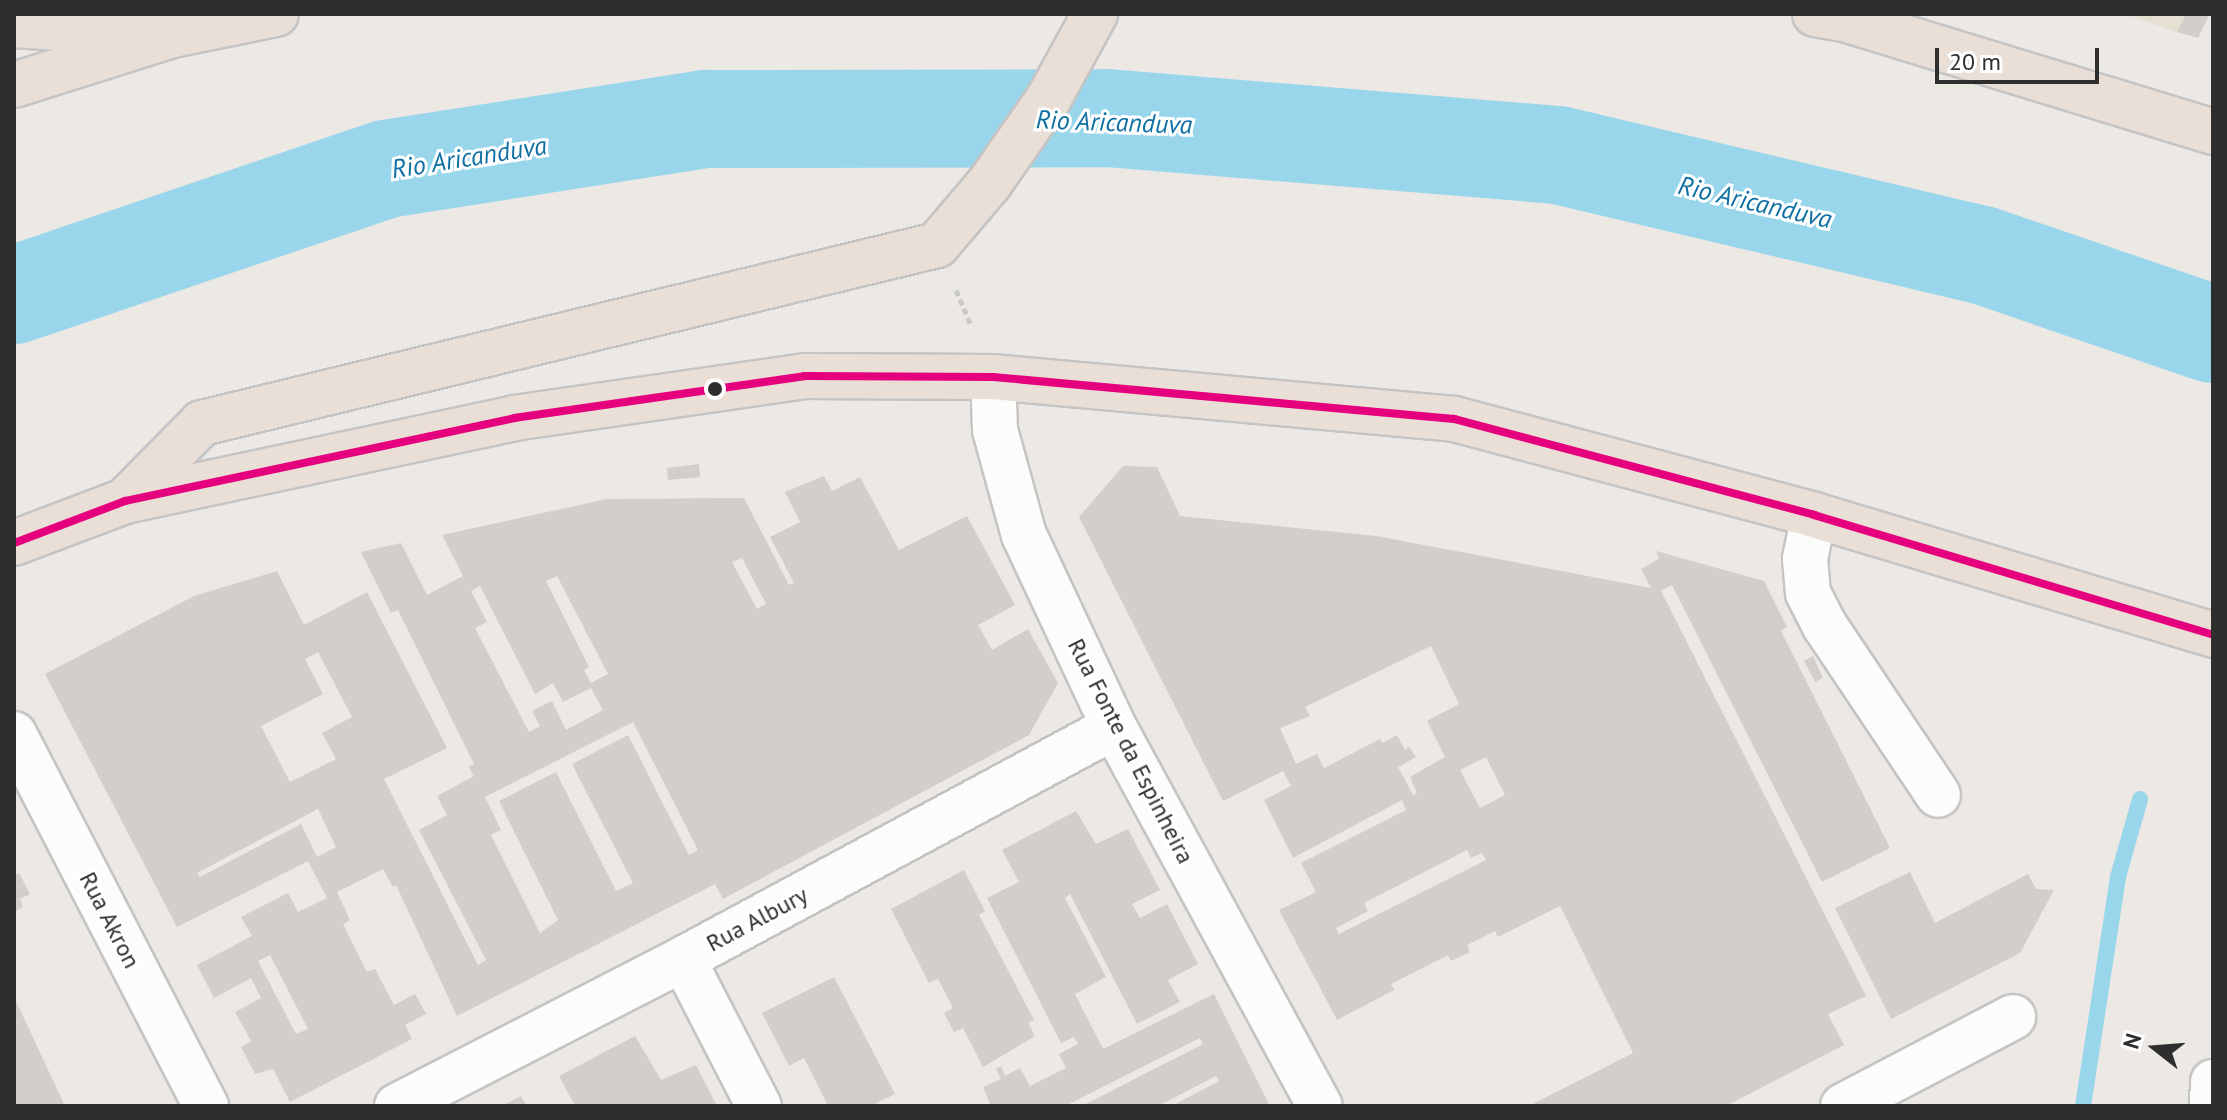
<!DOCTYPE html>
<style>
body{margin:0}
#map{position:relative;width:2227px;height:1120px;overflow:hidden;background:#ece8e4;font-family:"PT Sans",sans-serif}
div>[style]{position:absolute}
.education>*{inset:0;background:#e6e0d3}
.stream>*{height:16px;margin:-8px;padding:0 8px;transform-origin:8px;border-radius:8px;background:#99d6ec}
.river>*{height:98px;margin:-49px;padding:0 49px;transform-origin:49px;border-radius:49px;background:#99d6ec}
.building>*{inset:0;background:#d1cecb}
.path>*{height:5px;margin-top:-2.5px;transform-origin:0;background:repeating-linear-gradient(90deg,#c9c9c8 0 6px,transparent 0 10px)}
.roads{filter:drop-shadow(2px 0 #c5c4c5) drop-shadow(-2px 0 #c5c4c5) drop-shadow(0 2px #c5c4c5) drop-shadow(0 -2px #c5c4c5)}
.minor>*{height:44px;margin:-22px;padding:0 22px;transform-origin:22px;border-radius:22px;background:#fcfcfb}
.highway>*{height:44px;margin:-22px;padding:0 22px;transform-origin:22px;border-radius:22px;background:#eadfd6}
.bus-1>*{height:8px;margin:-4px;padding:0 4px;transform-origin:4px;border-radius:4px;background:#e5007d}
.dots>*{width:22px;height:22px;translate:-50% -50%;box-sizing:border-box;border:4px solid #fff;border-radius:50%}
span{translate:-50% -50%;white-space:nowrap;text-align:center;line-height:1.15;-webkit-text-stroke:6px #fff;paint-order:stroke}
.street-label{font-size:24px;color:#2e2e2e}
.water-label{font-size:26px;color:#0d6fa3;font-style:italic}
.frame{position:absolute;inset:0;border:16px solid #2e2e2e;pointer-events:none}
.north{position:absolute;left:2115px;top:1008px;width:80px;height:80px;-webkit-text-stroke:6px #fff;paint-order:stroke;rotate:287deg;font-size:22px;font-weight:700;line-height:32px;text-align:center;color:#2e2e2e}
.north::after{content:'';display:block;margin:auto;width:28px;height:36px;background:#2e2e2e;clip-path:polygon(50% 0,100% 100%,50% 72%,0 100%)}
.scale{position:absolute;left:1935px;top:48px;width:164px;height:36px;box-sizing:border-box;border:4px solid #2e2e2e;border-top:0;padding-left:10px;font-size:24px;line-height:28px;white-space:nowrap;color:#2e2e2e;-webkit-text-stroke:6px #fff;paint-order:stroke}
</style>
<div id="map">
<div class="education">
<div style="clip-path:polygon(2125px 14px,2186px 14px,2177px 32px)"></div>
</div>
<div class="stream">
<div style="left:2083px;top:1106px;width:232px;rotate:-81.3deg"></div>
<div style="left:2118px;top:877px;width:81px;rotate:-74.2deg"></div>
</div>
<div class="river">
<div style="left:14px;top:295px;width:393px;rotate:-18.7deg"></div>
<div style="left:386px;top:169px;width:324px;rotate:-8.9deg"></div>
<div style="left:706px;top:119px;width:401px;rotate:-0.1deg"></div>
<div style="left:1107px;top:118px;width:453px;rotate:4.7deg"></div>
<div style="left:1558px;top:155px;width:436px;rotate:13.3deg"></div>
<div style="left:1982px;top:255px;width:244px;rotate:18.9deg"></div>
</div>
<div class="building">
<div style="clip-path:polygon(2186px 14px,2209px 15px,2198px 38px,2177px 32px)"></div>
<div style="clip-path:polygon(699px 464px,700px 477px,668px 480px,667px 468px)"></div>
<div style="clip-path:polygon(evenodd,1123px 466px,1157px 467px,1180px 516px,1376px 536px,1651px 588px,1641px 569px,1659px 559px,1656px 551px,1764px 581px,1787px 627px,1781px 631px,1890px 848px,1822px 882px,1672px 585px,1661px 591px,1866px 996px,1828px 1014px,1844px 1045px,1726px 1106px,1529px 1106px,1633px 1053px,1560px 906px,1498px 937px,1495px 931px,1467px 945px,1470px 952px,1451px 961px,1448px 955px,1391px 984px,1394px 990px,1337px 1020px,1279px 910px,1316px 892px,1301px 863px,1406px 810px,1402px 800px,1293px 858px,1264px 800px,1291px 786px,1283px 771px,1223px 801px,1079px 517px,1123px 466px,1431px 646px,1459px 704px,1427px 721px,1445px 757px,1410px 777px,1417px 793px,1413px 795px,1398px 767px,1416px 757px,1409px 747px,1405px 750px,1397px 735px,1382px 743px,1380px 739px,1324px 768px,1317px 754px,1296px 764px,1280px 728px,1310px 716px,1305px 707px,1431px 646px,1123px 466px,1486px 757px,1505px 795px,1480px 808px,1460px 770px,1486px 757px,1123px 466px,1467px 850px,1471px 858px,1482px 853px,1486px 860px,1339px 934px,1336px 928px,1368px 911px,1364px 903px,1467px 850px)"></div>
<div style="clip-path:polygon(evenodd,824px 476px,832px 491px,860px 477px,899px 550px,967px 516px,1015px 605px,978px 625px,992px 650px,1028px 629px,1058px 683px,1029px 735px,723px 899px,715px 884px,457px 1016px,396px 885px,393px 887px,383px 869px,337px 892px,350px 920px,343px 924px,367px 972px,375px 969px,394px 1005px,415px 994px,426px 1014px,405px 1025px,412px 1039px,290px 1102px,273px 1069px,255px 1074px,241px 1047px,251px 1041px,235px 1012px,261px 998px,251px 978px,214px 998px,197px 965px,252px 936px,241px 917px,288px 893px,298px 912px,327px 898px,308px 861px,177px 927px,45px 674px,194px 596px,277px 571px,304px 625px,367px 592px,447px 748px,384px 779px,478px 965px,486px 960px,419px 830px,447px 815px,437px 796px,474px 776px,469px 767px,474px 764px,398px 610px,391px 613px,361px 552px,401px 543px,427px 595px,463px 576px,442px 535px,607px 499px,744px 498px,789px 585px,794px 583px,770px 537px,800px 522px,785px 492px,824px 476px,742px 558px,766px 604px,757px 609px,732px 562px,742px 558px,824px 476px,557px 576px,608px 674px,591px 683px,584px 670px,589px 667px,546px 581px,557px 576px,824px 476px,480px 586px,535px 694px,553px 683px,563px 702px,591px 688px,603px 710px,566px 730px,552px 701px,532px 711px,540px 726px,529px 732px,475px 628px,487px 622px,471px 591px,480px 586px,824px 476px,318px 652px,352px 717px,322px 733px,336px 759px,290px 782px,261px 726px,323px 694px,305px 659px,318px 652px,824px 476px,633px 722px,698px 850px,689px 855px,628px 735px,572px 764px,633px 883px,616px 891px,556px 772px,499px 801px,558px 920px,540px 933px,491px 835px,501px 830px,485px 797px,633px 722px,824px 476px,318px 809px,336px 847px,317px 857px,301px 824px,200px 877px,197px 873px,318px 809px,824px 476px,270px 955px,308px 1029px,296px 1034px,258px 961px,270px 955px)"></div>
<div style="clip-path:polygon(1813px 656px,1823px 678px,1815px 682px,1804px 661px)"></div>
<div style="clip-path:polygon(1076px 811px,1096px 844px,1128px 829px,1160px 890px,1132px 904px,1140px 918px,1167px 904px,1198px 964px,1168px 980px,1180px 1002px,1137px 1024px,1070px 894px,1065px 898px,1106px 977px,1075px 994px,1103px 1049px,1214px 994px,1270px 1106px,1172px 1106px,1219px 1081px,1216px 1076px,1158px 1106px,1082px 1106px,1203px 1044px,1200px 1038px,1065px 1106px,991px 1106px,983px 1087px,1001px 1079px,996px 1069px,1001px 1066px,1005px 1076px,1020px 1068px,1030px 1086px,1066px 1068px,1059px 1054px,1078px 1044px,1074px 1037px,1061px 1043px,987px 898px,1019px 882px,1002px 850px)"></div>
<div style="clip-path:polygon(964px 870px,985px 911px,979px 915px,1034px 1020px,1028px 1023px,1035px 1036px,983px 1067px,963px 1028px,954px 1032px,944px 1013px,953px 1008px,938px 979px,929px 983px,891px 909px)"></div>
<div style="clip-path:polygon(1910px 872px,1935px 923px,2028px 874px,2036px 889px,2054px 890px,2020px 953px,1891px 1019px,1835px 908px)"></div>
<div style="clip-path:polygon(19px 873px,30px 894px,20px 899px,23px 907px,16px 911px,14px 876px)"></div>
<div style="clip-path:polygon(834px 977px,895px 1094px,871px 1106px,828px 1106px,804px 1058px,789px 1066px,762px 1013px)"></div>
<div style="clip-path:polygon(14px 997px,65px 1106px,14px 1106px)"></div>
<div style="clip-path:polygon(635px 1036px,661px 1080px,696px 1065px,717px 1106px,575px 1106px,559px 1076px)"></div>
<div style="clip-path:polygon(521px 1096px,527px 1106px,502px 1106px)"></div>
</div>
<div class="path">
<div style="left:956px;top:290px;width:38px;rotate:67deg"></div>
</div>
<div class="roads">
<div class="minor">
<div style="left:993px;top:377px;width:53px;rotate:87.8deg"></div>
<div style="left:995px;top:430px;width:109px;rotate:74.6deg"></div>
<div style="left:1024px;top:535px;width:212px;rotate:64.9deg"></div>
<div style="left:1114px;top:727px;width:431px;rotate:61.5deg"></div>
<div style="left:1814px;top:515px;width:45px;rotate:101.6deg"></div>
<div style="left:1805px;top:559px;width:34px;rotate:85deg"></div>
<div style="left:1808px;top:593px;width:37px;rotate:63deg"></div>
<div style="left:1825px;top:626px;width:203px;rotate:56.2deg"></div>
<div style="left:14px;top:734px;width:419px;rotate:62.7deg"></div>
<div style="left:683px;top:959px;width:165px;rotate:62.7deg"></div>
<div style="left:397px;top:1106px;width:322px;rotate:-27.2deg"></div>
<div style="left:683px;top:959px;width:489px;rotate:-28.3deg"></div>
<div style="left:1843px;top:1106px;width:192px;rotate:-27.6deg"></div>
<div style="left:2212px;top:1106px;width:24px;rotate:-88deg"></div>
</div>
<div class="highway">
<div style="left:1815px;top:14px;width:29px;rotate:10deg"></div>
<div style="left:1844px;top:19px;width:386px;rotate:17deg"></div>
<div style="left:14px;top:25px;width:133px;rotate:3.9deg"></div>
<div style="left:14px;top:85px;width:167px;rotate:-17.5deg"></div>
<div style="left:173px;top:35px;width:105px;rotate:-11.5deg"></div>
<div style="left:125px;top:501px;width:110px;rotate:-45.4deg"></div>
<div style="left:202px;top:423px;width:756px;rotate:-13.61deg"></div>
<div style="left:937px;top:245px;width:80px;rotate:-49.6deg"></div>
<div style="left:989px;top:184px;width:105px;rotate:-55.1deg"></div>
<div style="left:1049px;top:98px;width:96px;rotate:-61.3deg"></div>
<div style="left:14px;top:543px;width:119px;rotate:-20.7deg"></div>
<div style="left:125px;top:501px;width:398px;rotate:-12deg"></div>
<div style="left:514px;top:418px;width:293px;rotate:-8.2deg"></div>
<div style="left:804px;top:376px;width:189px;rotate:0.3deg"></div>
<div style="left:993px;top:377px;width:463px;rotate:5.2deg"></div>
<div style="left:1454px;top:419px;width:373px;rotate:14.9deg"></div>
<div style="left:1814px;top:515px;width:417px;rotate:16.7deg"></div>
</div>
</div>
<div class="bus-1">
<div style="left:14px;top:543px;width:119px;rotate:-20.7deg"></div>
<div style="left:125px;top:501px;width:398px;rotate:-12deg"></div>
<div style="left:514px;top:418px;width:293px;rotate:-8.2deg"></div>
<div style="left:804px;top:376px;width:189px;rotate:0.3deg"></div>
<div style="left:993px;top:377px;width:463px;rotate:5.2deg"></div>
<div style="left:1454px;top:419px;width:373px;rotate:14.9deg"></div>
<div style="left:1814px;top:515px;width:417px;rotate:16.7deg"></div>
</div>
<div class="dots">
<div style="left:715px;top:389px;background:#2e2e2e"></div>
</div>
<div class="street-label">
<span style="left:1131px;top:751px;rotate:63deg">Rua Fonte da Espinheira</span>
<span style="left:757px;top:919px;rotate:-28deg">Rua Albury</span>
<span style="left:110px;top:920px;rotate:63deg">Rua Akron</span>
</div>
<div class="water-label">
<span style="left:1114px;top:122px;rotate:2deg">Rio Aricanduva</span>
<span style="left:469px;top:157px;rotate:-9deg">Rio Aricanduva</span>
<span style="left:1755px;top:202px;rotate:13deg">Rio Aricanduva</span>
</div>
<div class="frame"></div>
<div class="north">N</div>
<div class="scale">20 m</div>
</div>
